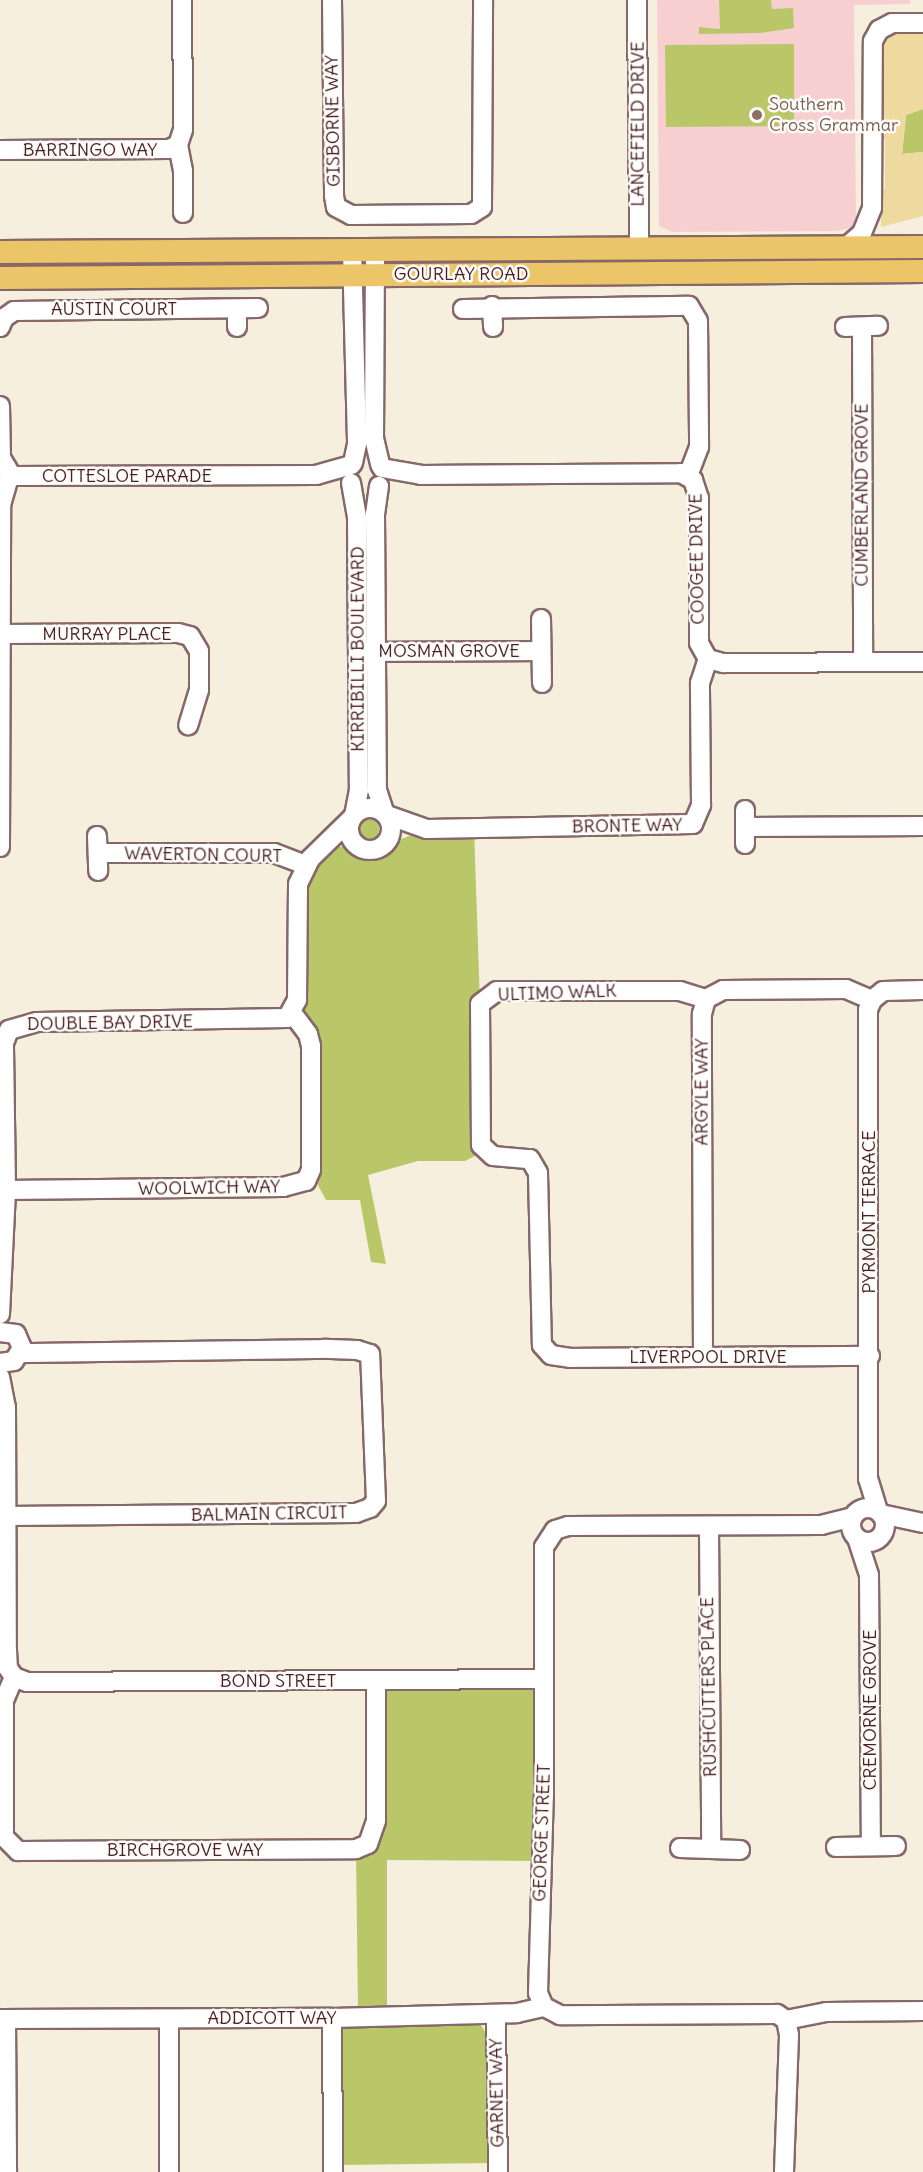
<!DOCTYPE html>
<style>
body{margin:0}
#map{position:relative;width:923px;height:2172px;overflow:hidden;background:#f6efdd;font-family:Delius,sans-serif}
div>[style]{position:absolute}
.built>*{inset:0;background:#f7cfd1}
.green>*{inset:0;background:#bac769}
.round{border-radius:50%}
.sand>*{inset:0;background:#eeda9e}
.roads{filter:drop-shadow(2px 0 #866869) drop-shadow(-2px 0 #866869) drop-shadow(0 2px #866869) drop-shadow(0 -2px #866869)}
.minor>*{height:18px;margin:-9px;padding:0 9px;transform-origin:9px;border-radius:9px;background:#fff}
.minor>.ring{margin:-9px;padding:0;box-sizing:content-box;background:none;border:18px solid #fff;border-radius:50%}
.major>*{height:22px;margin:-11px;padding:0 11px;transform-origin:11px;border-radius:11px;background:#edc569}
.dots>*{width:16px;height:16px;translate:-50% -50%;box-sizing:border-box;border:3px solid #fdfcf7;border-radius:50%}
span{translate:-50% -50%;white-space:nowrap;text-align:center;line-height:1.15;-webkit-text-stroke:5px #fdfcf7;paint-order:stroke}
.education-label{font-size:18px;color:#785e54}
.left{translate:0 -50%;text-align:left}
.street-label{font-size:18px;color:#4a1f2b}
</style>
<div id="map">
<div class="built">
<div style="clip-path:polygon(657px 0,910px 0,910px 4px,854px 5px,856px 227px,837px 231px,672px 232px,659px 226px)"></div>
</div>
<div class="green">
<div style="clip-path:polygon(719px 0,771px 0,772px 9px,793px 8px,794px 28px,760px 33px,699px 34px,699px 27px,720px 29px)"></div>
<div style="clip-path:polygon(794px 44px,794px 126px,666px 127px,665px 45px)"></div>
<div style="clip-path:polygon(923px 109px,923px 152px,902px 154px,906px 115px)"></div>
<div class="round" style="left:357px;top:818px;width:22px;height:22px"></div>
<div style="clip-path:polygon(474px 828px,485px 1151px,465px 1161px,418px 1161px,368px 1175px,386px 1264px,371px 1262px,360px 1200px,326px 1200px,314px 1178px,311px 1046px,292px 1013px,301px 878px,319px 849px,356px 845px,373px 850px,427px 829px)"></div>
<div style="clip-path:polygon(523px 1684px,534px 1690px,537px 1700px,538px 1794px,532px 1861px,387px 1860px,387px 2009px,358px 2011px,356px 1852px,376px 1850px,382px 1838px,381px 1700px,385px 1692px,395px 1687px)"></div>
<div style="clip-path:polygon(479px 2022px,489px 2038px,490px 2163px,339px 2165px,337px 2034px,344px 2024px)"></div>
</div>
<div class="sand">
<div style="clip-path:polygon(898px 29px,898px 33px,923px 33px,923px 109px,906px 115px,902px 154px,923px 152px,923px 216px,881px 227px,881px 189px,885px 189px,885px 139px,881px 139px,885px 134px,881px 38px)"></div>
</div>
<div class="roads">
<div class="minor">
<div style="left:332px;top:0;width:196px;rotate:89.4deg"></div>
<div style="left:334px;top:196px;width:11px;rotate:80deg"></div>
<div style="left:336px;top:207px;width:17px;rotate:28deg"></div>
<div style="left:351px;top:215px;width:120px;rotate:-0.5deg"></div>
<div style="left:471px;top:214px;width:13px;rotate:-32deg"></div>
<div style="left:482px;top:207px;width:207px;rotate:-89.7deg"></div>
<div style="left:637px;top:0;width:249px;rotate:89.5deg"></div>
<div style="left:178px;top:145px;width:26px;rotate:79deg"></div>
<div style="left:183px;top:171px;width:42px;rotate:90deg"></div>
<div style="left:0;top:150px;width:169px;rotate:-0.3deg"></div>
<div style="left:169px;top:149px;width:10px;rotate:-24deg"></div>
<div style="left:178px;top:145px;width:16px;rotate:-72deg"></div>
<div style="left:183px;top:130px;width:130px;rotate:-90.4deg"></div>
<div style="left:846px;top:247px;width:21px;rotate:-41deg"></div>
<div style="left:862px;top:233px;width:27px;rotate:-68deg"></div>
<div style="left:872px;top:208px;width:167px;rotate:-89.7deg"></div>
<div style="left:873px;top:41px;width:13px;rotate:-61deg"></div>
<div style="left:879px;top:30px;width:15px;rotate:-28deg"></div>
<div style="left:892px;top:23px;width:31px"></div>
<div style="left:352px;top:250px;width:194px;rotate:88.5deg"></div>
<div style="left:357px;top:444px;width:19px;rotate:102deg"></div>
<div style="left:375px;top:250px;width:188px;rotate:90.3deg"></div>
<div style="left:374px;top:438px;width:28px;rotate:77deg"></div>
<div style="left:492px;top:306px;width:21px;rotate:87deg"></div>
<div style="left:463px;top:309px;width:226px;rotate:-0.8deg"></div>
<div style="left:689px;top:306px;width:17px;rotate:59deg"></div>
<div style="left:698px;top:321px;width:126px;rotate:89.5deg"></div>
<div style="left:699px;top:447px;width:31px;rotate:111deg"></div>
<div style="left:0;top:327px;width:10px;rotate:-66deg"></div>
<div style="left:4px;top:318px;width:12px;rotate:-35deg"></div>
<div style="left:14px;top:311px;width:244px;rotate:-0.7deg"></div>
<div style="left:237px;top:327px;width:18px;rotate:-90deg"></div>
<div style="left:845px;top:327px;width:33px;rotate:-2deg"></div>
<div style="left:862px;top:327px;width:335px;rotate:89.8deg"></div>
<div style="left:0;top:406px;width:52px;rotate:88.9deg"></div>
<div style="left:1px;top:458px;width:21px;rotate:59deg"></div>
<div style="left:12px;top:476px;width:304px;rotate:-0.2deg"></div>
<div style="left:316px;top:475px;width:37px;rotate:-16deg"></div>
<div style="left:382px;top:468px;width:40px;rotate:10deg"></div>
<div style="left:421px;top:475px;width:260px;rotate:-0.4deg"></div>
<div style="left:681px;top:473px;width:14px;rotate:30deg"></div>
<div style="left:693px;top:480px;width:19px;rotate:72deg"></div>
<div style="left:699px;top:498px;width:145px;rotate:90deg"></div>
<div style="left:699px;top:643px;width:18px;rotate:61deg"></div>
<div style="left:708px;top:659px;width:16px;rotate:15deg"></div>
<div style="left:723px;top:663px;width:200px;rotate:-0.3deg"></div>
<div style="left:351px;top:483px;width:36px;rotate:80deg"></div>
<div style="left:357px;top:518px;width:272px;rotate:89.6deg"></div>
<div style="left:359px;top:790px;width:25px;rotate:101deg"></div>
<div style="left:379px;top:486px;width:28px;rotate:98deg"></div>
<div style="left:375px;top:514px;width:276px;rotate:89.6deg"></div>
<div style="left:377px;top:790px;width:23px;rotate:72deg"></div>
<div style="left:541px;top:619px;width:64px;rotate:89.1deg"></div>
<div style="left:1px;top:634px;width:177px;rotate:-0.3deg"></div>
<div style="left:178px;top:633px;width:12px;rotate:14deg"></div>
<div style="left:190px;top:636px;width:17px;rotate:59deg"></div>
<div style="left:199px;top:651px;width:39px;rotate:90deg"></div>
<div style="left:199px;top:690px;width:37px;rotate:107deg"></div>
<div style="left:366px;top:652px;width:175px;rotate:-0.3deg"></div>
<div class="ring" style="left:349px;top:808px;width:24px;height:24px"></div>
<div style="left:745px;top:810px;width:34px;rotate:90deg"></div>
<div style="left:387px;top:815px;width:42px;rotate:19.3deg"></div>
<div style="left:427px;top:829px;width:266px;rotate:-1.1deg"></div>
<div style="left:693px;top:824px;width:21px;rotate:-67deg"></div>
<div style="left:701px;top:805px;width:122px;rotate:-90.5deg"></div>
<div style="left:700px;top:683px;width:25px;rotate:-72deg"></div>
<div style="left:745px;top:827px;width:178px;rotate:-0.3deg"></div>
<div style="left:97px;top:836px;width:35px;rotate:88deg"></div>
<div style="left:0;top:847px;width:342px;rotate:-89.8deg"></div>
<div style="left:1px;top:505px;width:32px;rotate:-74deg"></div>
<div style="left:98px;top:853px;width:176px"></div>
<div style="left:274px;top:853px;width:34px;rotate:21deg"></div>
<div style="left:706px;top:999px;width:27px;rotate:-163deg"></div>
<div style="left:680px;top:991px;width:183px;rotate:180deg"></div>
<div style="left:497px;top:991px;width:21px;rotate:143deg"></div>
<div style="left:480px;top:1004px;width:141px;rotate:89.6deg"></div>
<div style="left:481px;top:1145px;width:16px;rotate:43deg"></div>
<div style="left:493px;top:1156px;width:37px;rotate:5deg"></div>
<div style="left:530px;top:1159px;width:16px;rotate:60deg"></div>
<div style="left:538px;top:1173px;width:172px;rotate:88.7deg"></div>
<div style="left:542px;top:1345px;width:13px;rotate:48deg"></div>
<div style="left:551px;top:1355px;width:19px;rotate:9deg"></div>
<div style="left:570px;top:1358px;width:300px;rotate:-0.4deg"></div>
<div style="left:6px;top:1190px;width:277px;rotate:-0.6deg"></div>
<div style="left:283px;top:1187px;width:24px;rotate:-15deg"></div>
<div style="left:306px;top:1181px;width:12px;rotate:-66deg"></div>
<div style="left:311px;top:1170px;width:124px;rotate:-90deg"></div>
<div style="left:311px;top:1046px;width:12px;rotate:-104deg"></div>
<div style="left:308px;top:1034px;width:26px;rotate:-127deg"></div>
<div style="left:0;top:1314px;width:124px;rotate:-87.2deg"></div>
<div style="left:6px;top:1190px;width:147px;rotate:-90.8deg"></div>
<div style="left:4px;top:1043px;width:14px;rotate:-69deg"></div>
<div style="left:9px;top:1030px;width:29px;rotate:-16deg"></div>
<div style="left:37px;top:1022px;width:250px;rotate:-0.9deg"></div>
<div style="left:287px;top:1018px;width:21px;rotate:-61deg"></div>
<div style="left:297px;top:1000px;width:116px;rotate:-89.5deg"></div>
<div style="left:298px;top:884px;width:28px;rotate:-64deg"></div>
<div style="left:310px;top:859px;width:59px;rotate:-44.3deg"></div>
<div style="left:0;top:1332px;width:16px;rotate:7deg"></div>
<div style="left:16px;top:1334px;width:15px;rotate:67deg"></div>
<div style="left:22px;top:1348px;width:15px;rotate:122deg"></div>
<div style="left:14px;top:1361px;width:14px;rotate:172deg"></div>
<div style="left:703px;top:1357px;width:343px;rotate:-90.2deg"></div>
<div style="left:702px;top:1014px;width:16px;rotate:-75deg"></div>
<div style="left:706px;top:999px;width:19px;rotate:-28deg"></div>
<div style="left:723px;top:990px;width:123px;rotate:-0.5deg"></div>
<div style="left:846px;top:989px;width:28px;rotate:23deg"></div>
<div style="left:0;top:1377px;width:31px;rotate:79deg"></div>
<div style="left:6px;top:1407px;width:243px;rotate:89.8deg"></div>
<div style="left:7px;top:1650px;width:18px;rotate:87deg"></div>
<div style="left:8px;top:1668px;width:11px;rotate:56deg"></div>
<div class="ring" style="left:851px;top:1508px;width:16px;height:16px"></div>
<div style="left:878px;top:1511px;width:34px;rotate:-107deg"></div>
<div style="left:868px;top:1479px;width:469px;rotate:-90deg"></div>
<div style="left:868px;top:1010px;width:11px;rotate:-68deg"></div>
<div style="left:872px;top:1000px;width:14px;rotate:-39deg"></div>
<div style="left:883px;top:991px;width:40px;rotate:-1.4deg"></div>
<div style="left:881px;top:1514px;width:43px;rotate:12.1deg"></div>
<div style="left:6px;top:1516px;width:350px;rotate:-0.5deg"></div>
<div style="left:356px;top:1513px;width:15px;rotate:-20deg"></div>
<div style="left:370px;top:1508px;width:9px;rotate:-49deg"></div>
<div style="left:376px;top:1501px;width:147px;rotate:-92.3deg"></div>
<div style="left:370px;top:1354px;width:14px;rotate:-163deg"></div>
<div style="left:357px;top:1350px;width:33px;rotate:-178deg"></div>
<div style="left:324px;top:1349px;width:303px;rotate:179.2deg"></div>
<div style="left:709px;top:1526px;width:323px;rotate:89.6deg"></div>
<div style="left:857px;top:1538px;width:39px;rotate:72deg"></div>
<div style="left:869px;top:1575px;width:271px;rotate:89.6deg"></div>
<div style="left:14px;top:1677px;width:25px;rotate:113deg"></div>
<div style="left:4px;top:1700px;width:137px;rotate:90deg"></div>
<div style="left:4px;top:1837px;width:20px;rotate:45deg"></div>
<div style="left:18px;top:1851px;width:338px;rotate:-0.3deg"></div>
<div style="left:356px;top:1849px;width:13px;rotate:-23deg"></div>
<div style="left:368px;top:1844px;width:24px;rotate:-71deg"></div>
<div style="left:376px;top:1821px;width:141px;rotate:-90deg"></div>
<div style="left:14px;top:1677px;width:14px;rotate:21deg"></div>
<div style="left:27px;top:1682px;width:516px;rotate:-0.33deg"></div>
<div style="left:836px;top:1847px;width:60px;rotate:-1deg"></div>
<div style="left:680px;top:1848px;width:60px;rotate:1.9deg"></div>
<div style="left:496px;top:2014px;width:158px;rotate:89.3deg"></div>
<div style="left:332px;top:2018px;width:154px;rotate:89.6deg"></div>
<div style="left:0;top:2019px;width:332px;rotate:-0.2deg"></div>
<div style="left:332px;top:2018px;width:185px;rotate:-1.5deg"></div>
<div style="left:517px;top:2013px;width:28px;rotate:-13deg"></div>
<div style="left:6px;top:2019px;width:153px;rotate:89.6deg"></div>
<div style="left:169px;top:2019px;width:153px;rotate:90deg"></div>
<div style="left:786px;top:2020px;width:41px;rotate:-11.3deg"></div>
<div style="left:826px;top:2012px;width:97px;rotate:-0.6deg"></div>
<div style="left:784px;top:2172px;width:137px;rotate:-87.9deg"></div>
<div style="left:789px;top:2035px;width:15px;rotate:-101deg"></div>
<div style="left:786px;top:2020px;width:11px;rotate:-146deg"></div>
<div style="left:777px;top:2014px;width:217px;rotate:179.7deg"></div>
<div style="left:560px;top:2015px;width:18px;rotate:-153deg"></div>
<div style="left:544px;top:2007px;width:15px;rotate:-113deg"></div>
<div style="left:538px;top:1993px;width:197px;rotate:-88.3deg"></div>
<div style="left:544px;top:1796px;width:249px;rotate:-90deg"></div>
<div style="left:544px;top:1547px;width:20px;rotate:-57deg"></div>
<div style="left:555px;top:1530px;width:14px;rotate:-17deg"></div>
<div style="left:568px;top:1526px;width:253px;rotate:-0.2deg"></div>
<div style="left:821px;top:1525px;width:33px;rotate:-14deg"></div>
</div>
<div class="major">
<div style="left:0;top:252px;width:923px;rotate:-0.31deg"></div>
<div style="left:0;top:278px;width:923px;rotate:-0.43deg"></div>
</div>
</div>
<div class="dots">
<div style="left:757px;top:115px;background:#8d6e63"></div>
</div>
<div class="education-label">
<span class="left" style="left:769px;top:115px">Southern<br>Cross Grammar</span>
</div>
<div class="street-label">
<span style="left:333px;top:121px;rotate:-91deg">GISBORNE WAY</span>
<span style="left:638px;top:124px;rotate:-90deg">LANCEFIELD DRIVE</span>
<span style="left:90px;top:150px">BARRINGO WAY</span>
<span style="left:461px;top:274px">GOURLAY ROAD</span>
<span style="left:114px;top:309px">AUSTIN COURT</span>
<span style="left:127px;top:476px">COTTESLOE PARADE</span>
<span style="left:862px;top:495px;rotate:-90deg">CUMBERLAND GROVE</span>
<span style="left:697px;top:559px;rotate:-91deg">COOGEE DRIVE</span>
<span style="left:107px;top:634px">MURRAY PLACE</span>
<span style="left:358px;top:649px;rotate:-90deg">KIRRIBILLI BOULEVARD</span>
<span style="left:449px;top:651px">MOSMAN GROVE</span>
<span style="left:627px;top:826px;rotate:-1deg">BRONTE WAY</span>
<span style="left:203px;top:855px;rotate:1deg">WAVERTON COURT</span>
<span style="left:557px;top:993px;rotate:-2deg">ULTIMO WALK</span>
<span style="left:110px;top:1023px;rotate:-1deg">DOUBLE BAY DRIVE</span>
<span style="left:702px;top:1092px;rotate:-90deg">ARGYLE WAY</span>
<span style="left:209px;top:1188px;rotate:-1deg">WOOLWICH WAY</span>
<span style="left:869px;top:1212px;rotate:-90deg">PYRMONT TERRACE</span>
<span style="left:708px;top:1357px">LIVERPOOL DRIVE</span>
<span style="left:269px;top:1514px;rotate:-1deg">BALMAIN CIRCUIT</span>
<span style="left:278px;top:1681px">BOND STREET</span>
<span style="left:709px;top:1687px;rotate:-91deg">RUSHCUTTERS PLACE</span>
<span style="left:870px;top:1710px;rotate:-90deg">CREMORNE GROVE</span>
<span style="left:542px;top:1833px;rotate:-88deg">GEORGE STREET</span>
<span style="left:185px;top:1850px">BIRCHGROVE WAY</span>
<span style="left:272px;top:2018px">ADDICOTT WAY</span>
<span style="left:497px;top:2093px;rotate:-91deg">GARNET WAY</span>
</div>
</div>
